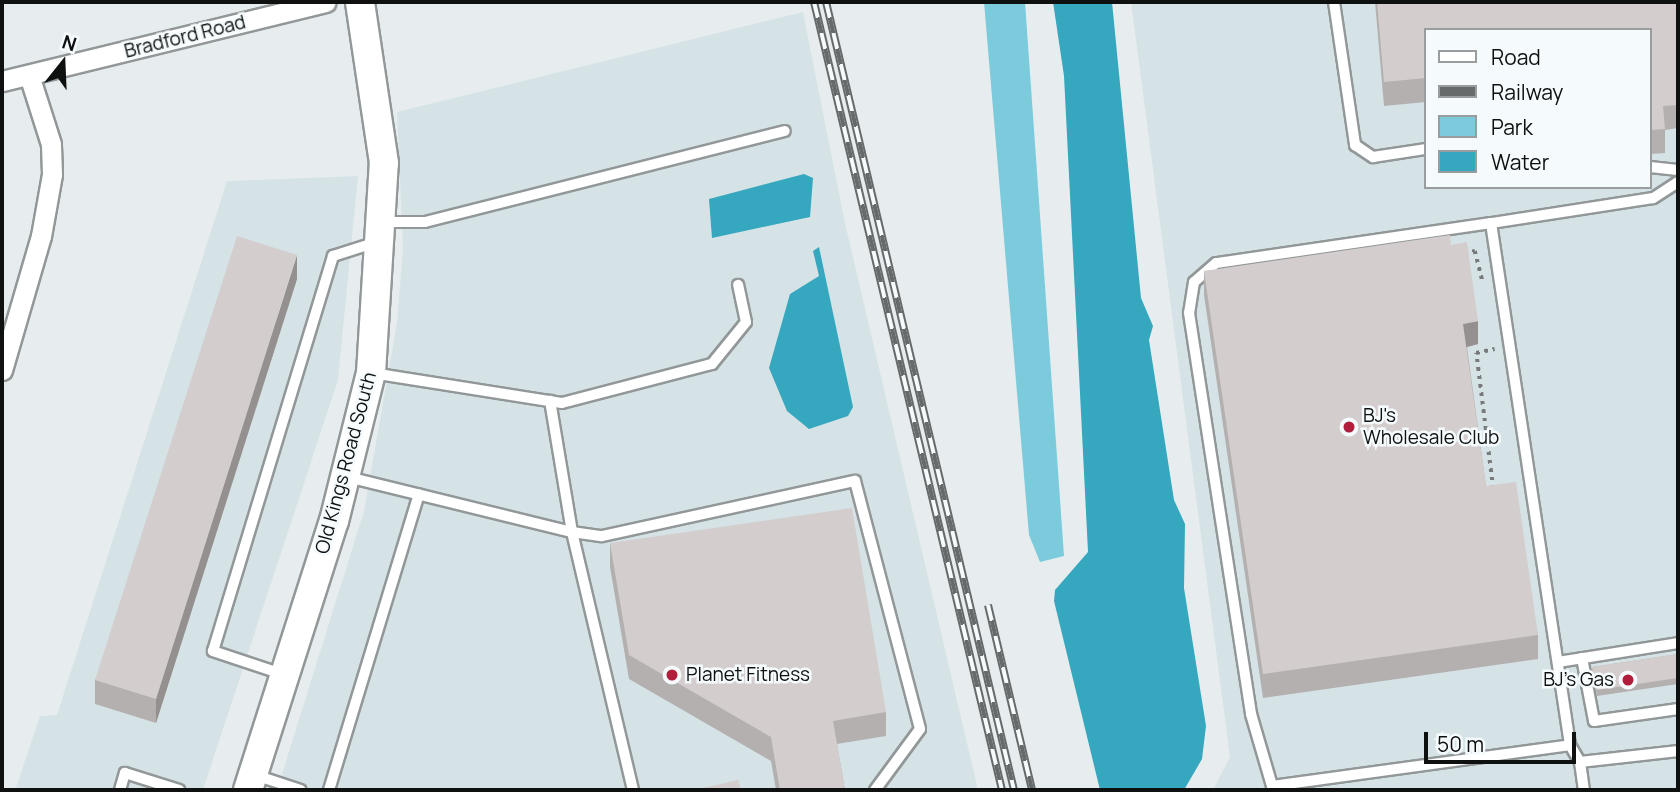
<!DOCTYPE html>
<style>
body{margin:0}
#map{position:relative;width:1680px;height:792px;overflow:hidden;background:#e7edee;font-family:Manrope,sans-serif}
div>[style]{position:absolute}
.built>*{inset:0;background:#d5e3e7}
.green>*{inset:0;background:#7ccbdd}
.water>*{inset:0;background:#35a7be}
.path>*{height:3.5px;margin-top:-1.75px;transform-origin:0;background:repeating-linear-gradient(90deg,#777b7c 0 3.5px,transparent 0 8.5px)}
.roads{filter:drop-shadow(2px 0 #929798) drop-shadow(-2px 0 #929798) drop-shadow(0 2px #929798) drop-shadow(0 -2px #929798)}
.lane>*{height:10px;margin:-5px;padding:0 5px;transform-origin:5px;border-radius:5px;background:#fff}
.street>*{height:19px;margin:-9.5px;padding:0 9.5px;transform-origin:9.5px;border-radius:9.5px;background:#fff}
.secondary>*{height:28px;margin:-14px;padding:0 14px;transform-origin:14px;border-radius:14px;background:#fff}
.rail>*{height:8px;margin-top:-4px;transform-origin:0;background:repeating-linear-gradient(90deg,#f5fafc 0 16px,#666a6a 0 32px);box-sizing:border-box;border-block:2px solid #666a6a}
.wall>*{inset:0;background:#b5b0b0}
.shaded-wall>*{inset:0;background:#949090}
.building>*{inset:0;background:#d3cdcd}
.dots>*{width:19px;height:19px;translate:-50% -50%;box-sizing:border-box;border:4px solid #f5fafc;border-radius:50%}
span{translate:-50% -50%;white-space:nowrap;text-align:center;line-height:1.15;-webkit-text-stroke:5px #f5fafc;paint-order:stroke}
.street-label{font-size:19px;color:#0f1111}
.poi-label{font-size:19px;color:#0f1111}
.left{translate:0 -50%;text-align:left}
.right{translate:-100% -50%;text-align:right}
.frame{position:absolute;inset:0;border:4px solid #0f1111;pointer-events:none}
.legend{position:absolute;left:1424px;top:28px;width:228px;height:161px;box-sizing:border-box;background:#f5fafc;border:2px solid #999d9e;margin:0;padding:9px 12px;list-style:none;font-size:21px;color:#0f1111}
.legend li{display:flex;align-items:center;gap:14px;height:35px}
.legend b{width:35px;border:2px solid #999d9e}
.north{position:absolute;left:28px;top:28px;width:70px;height:70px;-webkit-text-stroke:5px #f5fafc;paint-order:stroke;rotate:18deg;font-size:19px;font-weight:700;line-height:28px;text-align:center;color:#0f1111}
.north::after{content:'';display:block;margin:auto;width:24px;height:32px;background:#0f1111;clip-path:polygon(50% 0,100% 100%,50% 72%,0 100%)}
.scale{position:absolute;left:1424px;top:732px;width:152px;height:32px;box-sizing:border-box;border:4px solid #0f1111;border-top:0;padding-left:9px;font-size:21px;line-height:24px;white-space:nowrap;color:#0f1111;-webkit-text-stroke:5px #f5fafc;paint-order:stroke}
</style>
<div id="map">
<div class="built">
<div style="clip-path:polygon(evenodd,1131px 2px,1678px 2px,1678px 790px,1213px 790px,1230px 757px,1131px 2px,1426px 30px,1650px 30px,1650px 187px,1426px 187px,1426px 30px)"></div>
<div style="clip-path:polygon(803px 12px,845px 223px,978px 790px,277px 790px,364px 511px,397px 323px,403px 250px,397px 112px)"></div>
<div style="clip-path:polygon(358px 176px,338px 380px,203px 790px,15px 790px,40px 716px,57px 715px,227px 181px)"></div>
</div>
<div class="green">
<div style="clip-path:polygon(984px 2px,1025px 2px,1064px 556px,1040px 562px,1029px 535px)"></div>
</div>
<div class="water">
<div style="clip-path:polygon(1053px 2px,1112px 2px,1141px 298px,1153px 326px,1149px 340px,1174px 500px,1185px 524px,1184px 588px,1206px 726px,1202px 759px,1184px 790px,1100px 790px,1054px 601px,1055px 590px,1088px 552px,1064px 76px)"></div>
<div style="clip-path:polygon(804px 174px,813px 178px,810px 217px,712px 238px,709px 199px)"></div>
<div style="clip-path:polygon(819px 247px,853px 407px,848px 416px,809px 429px,787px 411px,769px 368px,790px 294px,819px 276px,813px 251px)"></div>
</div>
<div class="path">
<div style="left:1464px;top:253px;width:11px;rotate:-10deg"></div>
<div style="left:1475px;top:251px;width:33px;rotate:76deg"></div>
<div style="left:1493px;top:489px;width:137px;rotate:-97.1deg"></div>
<div style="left:1476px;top:353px;width:19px;rotate:-12deg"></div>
</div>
<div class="roads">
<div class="lane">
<div style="left:1334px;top:2px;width:145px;rotate:81.6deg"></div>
<div style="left:1355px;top:145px;width:22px;rotate:34deg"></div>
<div style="left:1373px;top:157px;width:54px;rotate:-8.6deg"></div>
<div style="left:1650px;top:167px;width:28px;rotate:6deg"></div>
<div style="left:1678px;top:182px;width:30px;rotate:147deg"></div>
<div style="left:1653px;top:198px;width:164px;rotate:171.2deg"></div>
<div style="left:1491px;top:223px;width:528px;rotate:81.39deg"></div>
<div style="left:1570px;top:745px;width:20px;rotate:60deg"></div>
<div style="left:1580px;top:762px;width:99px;rotate:-6.4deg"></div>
<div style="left:383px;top:222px;width:42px"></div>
<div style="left:425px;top:222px;width:371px;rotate:-14.2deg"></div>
<div style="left:1491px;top:223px;width:278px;rotate:171.7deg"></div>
<div style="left:1216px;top:263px;width:29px;rotate:139deg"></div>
<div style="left:1194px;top:282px;width:31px;rotate:99deg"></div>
<div style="left:1189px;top:313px;width:406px;rotate:81.2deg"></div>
<div style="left:1251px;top:714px;width:75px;rotate:73.7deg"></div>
<div style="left:1272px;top:786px;width:301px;rotate:-7.8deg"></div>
<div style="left:372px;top:373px;width:192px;rotate:9deg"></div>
<div style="left:562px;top:403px;width:155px;rotate:-14.6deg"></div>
<div style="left:712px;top:364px;width:54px;rotate:-51deg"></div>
<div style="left:746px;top:322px;width:38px;rotate:-102deg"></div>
<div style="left:348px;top:477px;width:231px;rotate:13.8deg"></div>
<div style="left:572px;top:532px;width:133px;rotate:-99.5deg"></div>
<div style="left:1582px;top:658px;width:64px;rotate:79.2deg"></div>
<div style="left:1594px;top:721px;width:85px;rotate:-8.1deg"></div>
<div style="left:1558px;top:662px;width:121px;rotate:-9deg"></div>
<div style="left:282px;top:674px;width:73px;rotate:-161.6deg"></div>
<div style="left:213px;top:651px;width:413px;rotate:-73.1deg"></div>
<div style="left:333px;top:256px;width:46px;rotate:-17.7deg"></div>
<div style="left:1580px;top:762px;width:28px;rotate:82deg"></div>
<div style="left:255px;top:775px;width:48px;rotate:18.1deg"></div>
<div style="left:120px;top:790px;width:18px;rotate:-74deg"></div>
<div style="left:125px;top:773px;width:57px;rotate:17.5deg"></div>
<div style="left:329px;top:790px;width:309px;rotate:-73.1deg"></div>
<div style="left:633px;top:790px;width:265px;rotate:-103.3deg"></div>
<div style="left:572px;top:532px;width:30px;rotate:8deg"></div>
<div style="left:602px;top:536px;width:259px;rotate:-12.3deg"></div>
<div style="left:855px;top:481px;width:256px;rotate:75.3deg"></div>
<div style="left:920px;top:729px;width:76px;rotate:126.4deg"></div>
</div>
<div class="street">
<div style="left:2px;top:81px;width:333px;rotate:-13.7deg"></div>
<div style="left:2px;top:370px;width:140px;rotate:-73.8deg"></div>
<div style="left:41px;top:236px;width:63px;rotate:-79.9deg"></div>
<div style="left:52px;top:174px;width:30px;rotate:-92deg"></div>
<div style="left:51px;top:144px;width:72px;rotate:-107.7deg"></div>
</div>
<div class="secondary">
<div style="left:248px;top:790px;width:282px;rotate:-72.3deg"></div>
<div style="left:334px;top:521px;width:153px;rotate:-76deg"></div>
<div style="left:371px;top:373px;width:210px;rotate:-86.5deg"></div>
<div style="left:384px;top:163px;width:163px;rotate:-98.5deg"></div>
</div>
</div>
<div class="rail">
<div style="left:814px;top:2px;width:810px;rotate:76.58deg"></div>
<div style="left:826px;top:2px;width:810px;rotate:76.58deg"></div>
<div style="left:988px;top:605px;width:190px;rotate:76.6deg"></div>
</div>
<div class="wall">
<div style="clip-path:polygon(1375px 2px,1678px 2px,1678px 128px,1665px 130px,1665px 153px,1650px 154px,1650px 30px,1426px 30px,1426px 102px,1384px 106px)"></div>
<div style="clip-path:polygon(1451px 245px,1478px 344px,1467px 347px,1486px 486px,1538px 635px,1538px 659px,1263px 698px,1204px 295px,1204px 271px)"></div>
<div style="clip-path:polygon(297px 279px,156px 723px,95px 704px,95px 680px)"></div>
<div style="clip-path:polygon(610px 543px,886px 712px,886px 736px,837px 744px,845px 790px,776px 790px,771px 761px,629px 679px,610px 567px)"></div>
<div style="clip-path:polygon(1678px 654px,1678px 684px,1597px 696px,1592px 673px,1592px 667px)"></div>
</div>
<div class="shaded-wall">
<div style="clip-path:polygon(297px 255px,297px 279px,156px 723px,156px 699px)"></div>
<div style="clip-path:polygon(1478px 321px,1478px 344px,1463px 348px,1463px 324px)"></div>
</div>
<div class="building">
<div style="clip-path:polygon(1377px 2px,1678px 2px,1678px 105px,1663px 106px,1665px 129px,1650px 130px,1650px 30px,1426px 30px,1426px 78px,1384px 82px)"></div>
<div style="clip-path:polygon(1450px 235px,1451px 245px,1467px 242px,1478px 321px,1463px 324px,1486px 486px,1516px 482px,1538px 635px,1263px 674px,1204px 271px)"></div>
<div style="clip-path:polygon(237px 236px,297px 255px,156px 699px,95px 680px)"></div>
<div style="clip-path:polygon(852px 508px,886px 712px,833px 721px,845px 790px,780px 790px,771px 737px,629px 655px,610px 543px)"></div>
<div style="clip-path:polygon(1678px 654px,1678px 678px,1597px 690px,1592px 667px)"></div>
<div style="clip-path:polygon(738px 780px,741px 790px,695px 790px)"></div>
</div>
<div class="dots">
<div style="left:1349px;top:427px;background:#b11e3b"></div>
<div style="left:672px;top:675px;background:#b11e3b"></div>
<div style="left:1628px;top:680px;background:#b11e3b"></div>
</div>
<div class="street-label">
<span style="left:185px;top:37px;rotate:-14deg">Bradford Road</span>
<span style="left:346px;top:463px;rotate:-75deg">Old Kings Road South</span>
</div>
<div class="poi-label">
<span class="left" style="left:1363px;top:427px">BJ's<br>Wholesale Club</span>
<span class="left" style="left:686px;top:675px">Planet Fitness</span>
<span class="right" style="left:1614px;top:680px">BJ's Gas</span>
</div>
<div class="frame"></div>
<ul class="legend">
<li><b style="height:9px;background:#fff"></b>Road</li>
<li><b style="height:9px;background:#666a6a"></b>Railway</li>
<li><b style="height:19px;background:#7ccbdd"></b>Park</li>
<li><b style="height:19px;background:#35a7be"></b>Water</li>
</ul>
<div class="north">N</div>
<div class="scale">50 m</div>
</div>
